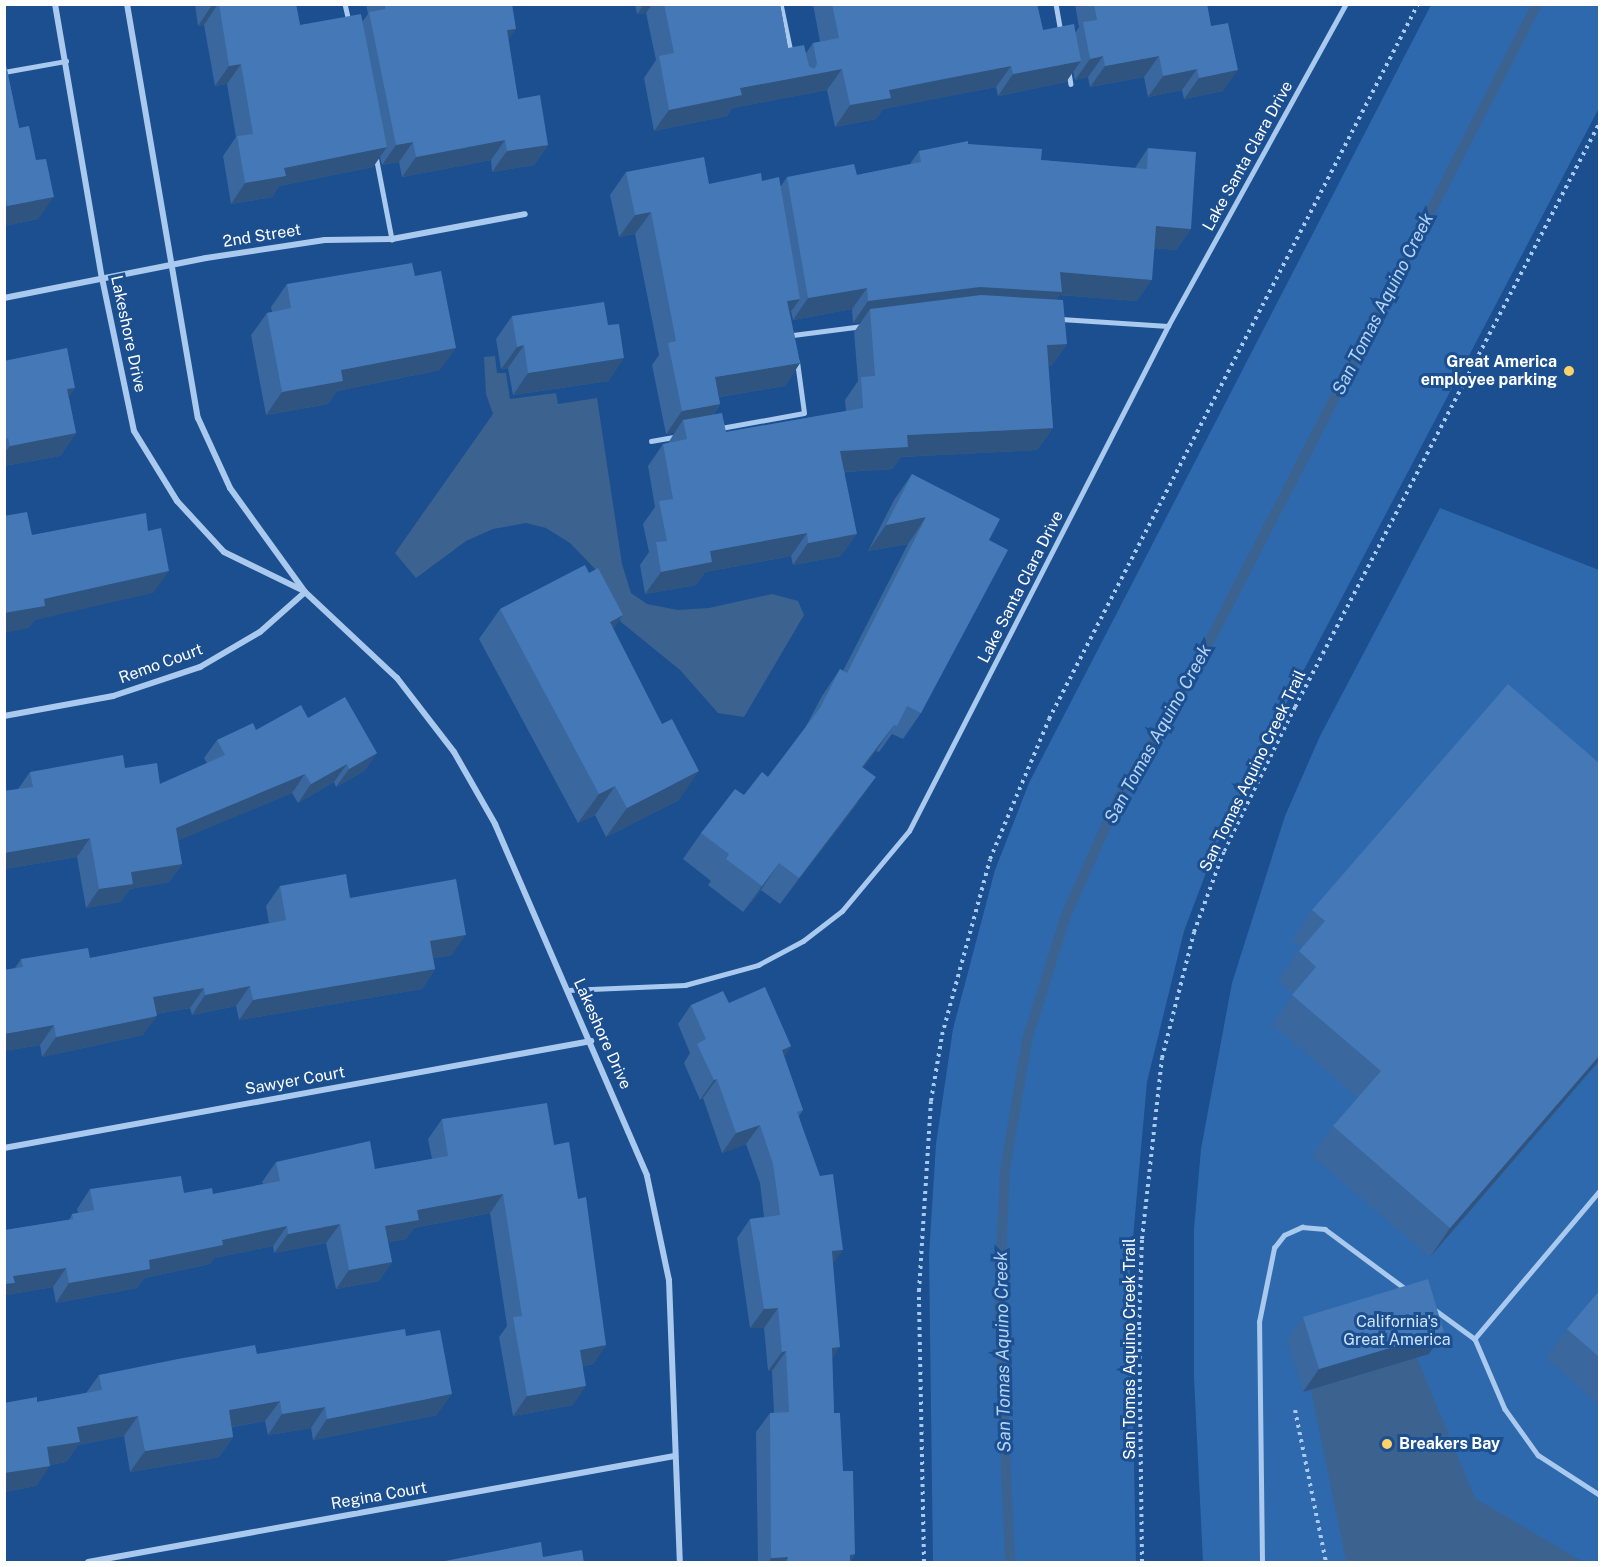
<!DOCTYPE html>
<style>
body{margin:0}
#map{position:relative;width:1604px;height:1567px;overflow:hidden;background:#1b4f8f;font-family:"Public Sans",sans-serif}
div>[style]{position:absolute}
.green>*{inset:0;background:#2e69ad}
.water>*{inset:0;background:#3c6290}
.stream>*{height:10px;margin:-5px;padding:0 5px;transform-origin:5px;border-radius:5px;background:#3c6290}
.path>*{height:4px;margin-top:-2px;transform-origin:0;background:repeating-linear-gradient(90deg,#a9c9ee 0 3px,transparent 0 7.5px)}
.lane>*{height:4.5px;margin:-2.25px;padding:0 2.25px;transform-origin:2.25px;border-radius:2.25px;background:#a9c9ee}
.street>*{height:6px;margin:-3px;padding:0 3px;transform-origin:3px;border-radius:3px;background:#a9c9ee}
.wall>*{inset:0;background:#3a679d}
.shaded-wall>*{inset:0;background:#305480}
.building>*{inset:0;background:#4478b7}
.dots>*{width:16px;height:16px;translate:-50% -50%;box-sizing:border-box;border:3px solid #1b4f8f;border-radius:50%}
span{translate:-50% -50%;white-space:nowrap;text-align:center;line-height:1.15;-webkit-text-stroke:6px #1b4f8f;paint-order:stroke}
.street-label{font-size:16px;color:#fff}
.poi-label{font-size:16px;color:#fff;font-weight:700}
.right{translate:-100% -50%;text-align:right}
.left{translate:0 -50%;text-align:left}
.park-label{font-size:16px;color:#cfe3fa}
.water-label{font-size:18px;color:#b5d3f5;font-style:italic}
.frame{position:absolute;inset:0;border:6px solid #fff;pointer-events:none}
</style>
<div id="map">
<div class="green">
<div style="clip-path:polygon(1431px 5px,1599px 5px,1599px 108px,1264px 746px,1215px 849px,1184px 931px,1147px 1082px,1130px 1271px,1136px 1562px,933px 1562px,929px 1255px,936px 1144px,953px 1029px,995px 870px,1029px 783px)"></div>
<div style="clip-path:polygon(1440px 508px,1599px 570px,1599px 1562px,1203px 1562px,1194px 1378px,1194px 1229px,1201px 1149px,1232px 983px,1285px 816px,1320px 736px)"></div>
</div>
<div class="water">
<div style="clip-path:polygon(495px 356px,497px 373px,506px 373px,510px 399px,556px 393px,558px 404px,597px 398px,622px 564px,631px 593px,647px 604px,678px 610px,709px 608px,772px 594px,798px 601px,804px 615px,744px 717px,718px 713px,680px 670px,621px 622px,597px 571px,570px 543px,546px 528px,526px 523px,493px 529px,466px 541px,416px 578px,395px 553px,493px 414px,486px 394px,484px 357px)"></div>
<div style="clip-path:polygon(1417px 1358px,1475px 1498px,1583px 1562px,1346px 1562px,1311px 1390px)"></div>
</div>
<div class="stream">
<div style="left:1010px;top:1562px;width:261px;rotate:-92.4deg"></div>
<div style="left:999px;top:1301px;width:131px;rotate:-87.4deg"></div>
<div style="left:1005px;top:1170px;width:132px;rotate:-80.4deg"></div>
<div style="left:1027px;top:1040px;width:131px;rotate:-72.7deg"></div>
<div style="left:1066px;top:915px;width:132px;rotate:-65.8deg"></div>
<div style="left:1120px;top:795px;width:124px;rotate:-58.5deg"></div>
<div style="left:1185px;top:689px;width:770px;rotate:-62.8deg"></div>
</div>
<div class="path">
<div style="left:1295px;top:1410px;width:155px;rotate:78.5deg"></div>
<div style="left:924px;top:1562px;width:271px;rotate:-91.1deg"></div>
<div style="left:919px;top:1291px;width:190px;rotate:-86.4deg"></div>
<div style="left:931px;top:1101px;width:67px;rotate:-80.5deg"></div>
<div style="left:942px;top:1035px;width:182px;rotate:-74.7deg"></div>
<div style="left:990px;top:859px;width:152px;rotate:-67.1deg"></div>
<div style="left:1049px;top:719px;width:805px;rotate:-62.7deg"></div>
<div style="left:1142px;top:1562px;width:237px;rotate:-90.7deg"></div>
<div style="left:1139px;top:1325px;width:86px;rotate:-88deg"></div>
<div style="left:1142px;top:1239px;width:182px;rotate:-83.7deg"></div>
<div style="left:1162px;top:1058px;width:130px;rotate:-75.7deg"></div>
<div style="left:1194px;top:932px;width:86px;rotate:-69.7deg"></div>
<div style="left:1224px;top:851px;width:161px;rotate:-63.8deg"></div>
<div style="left:1295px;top:707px;width:660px;rotate:-62.46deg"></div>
</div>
<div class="lane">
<div style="left:345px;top:4px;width:17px;rotate:77deg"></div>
<div style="left:781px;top:4px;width:49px;rotate:78.2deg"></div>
<div style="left:1056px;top:4px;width:28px;rotate:80deg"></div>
<div style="left:4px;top:72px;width:63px;rotate:-10.1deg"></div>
<div style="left:1069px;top:72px;width:12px;rotate:81deg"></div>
<div style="left:376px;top:156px;width:85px;rotate:79.1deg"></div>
<div style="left:1061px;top:319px;width:107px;rotate:3.7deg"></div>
<div style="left:793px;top:335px;width:70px;rotate:-7.4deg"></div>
<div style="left:721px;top:428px;width:84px;rotate:-10.2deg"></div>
<div style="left:804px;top:413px;width:51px;rotate:-97.8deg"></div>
<div style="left:651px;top:441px;width:27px;rotate:-10deg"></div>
<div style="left:568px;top:990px;width:117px;rotate:-2.4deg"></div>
<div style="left:685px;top:985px;width:76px;rotate:-15.3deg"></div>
<div style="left:758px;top:965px;width:51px;rotate:-28.1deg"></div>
<div style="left:803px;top:941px;width:49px;rotate:-37.6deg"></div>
<div style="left:842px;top:911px;width:104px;rotate:-50.1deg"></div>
<div style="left:909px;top:831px;width:568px;rotate:-62.85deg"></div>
<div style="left:1168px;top:326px;width:368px;rotate:-61.1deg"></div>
<div style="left:1600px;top:1191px;width:194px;rotate:130.2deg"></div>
<div style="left:1475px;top:1339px;width:76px;rotate:66.8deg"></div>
<div style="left:1505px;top:1409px;width:57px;rotate:54.3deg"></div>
<div style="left:1538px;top:1455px;width:74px;rotate:32.8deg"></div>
<div style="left:1434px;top:1309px;width:51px;rotate:36.2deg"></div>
<div style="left:1262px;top:1562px;width:240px;rotate:-90.7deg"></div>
<div style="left:1259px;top:1322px;width:76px;rotate:-78.5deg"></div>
<div style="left:1274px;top:1248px;width:16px;rotate:-52deg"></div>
<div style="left:1284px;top:1235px;width:20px;rotate:-24deg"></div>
<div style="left:1302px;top:1227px;width:23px;rotate:5deg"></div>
<div style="left:1325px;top:1229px;width:102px;rotate:36.6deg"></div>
</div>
<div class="street">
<div style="left:55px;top:4px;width:278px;rotate:80.3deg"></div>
<div style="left:102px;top:278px;width:156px;rotate:78.2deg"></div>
<div style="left:134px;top:431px;width:82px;rotate:58.4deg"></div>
<div style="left:177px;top:501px;width:69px;rotate:47.3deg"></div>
<div style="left:224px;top:552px;width:87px;rotate:26deg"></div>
<div style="left:127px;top:4px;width:420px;rotate:80.3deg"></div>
<div style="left:198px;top:418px;width:77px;rotate:65.4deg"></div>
<div style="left:230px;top:488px;width:128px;rotate:54.2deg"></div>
<div style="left:305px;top:592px;width:126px;rotate:43.1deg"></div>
<div style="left:397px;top:678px;width:93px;rotate:52.4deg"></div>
<div style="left:454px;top:752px;width:83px;rotate:60.3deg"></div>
<div style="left:495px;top:824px;width:383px;rotate:66.6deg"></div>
<div style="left:647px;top:1176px;width:106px;rotate:78.1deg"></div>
<div style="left:669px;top:1280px;width:282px;rotate:87.8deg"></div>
<div style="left:4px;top:298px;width:206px;rotate:-11.2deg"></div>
<div style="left:206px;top:258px;width:120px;rotate:-8.6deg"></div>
<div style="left:325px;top:240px;width:67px;rotate:-0.9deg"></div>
<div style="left:392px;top:239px;width:135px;rotate:-10.6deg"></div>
<div style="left:4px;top:716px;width:111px;rotate:-10.4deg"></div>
<div style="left:113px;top:696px;width:92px;rotate:-18.4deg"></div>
<div style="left:200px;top:667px;width:69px;rotate:-30.3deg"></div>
<div style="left:260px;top:632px;width:60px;rotate:-41.6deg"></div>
<div style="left:4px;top:1148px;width:597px;rotate:-10.33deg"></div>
<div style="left:88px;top:1562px;width:596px;rotate:-10.24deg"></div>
</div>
<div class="wall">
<div style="clip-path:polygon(195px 4px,296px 4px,300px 25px,362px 22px,368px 14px,366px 4px,512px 4px,508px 40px,518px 99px,548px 145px,534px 165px,492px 172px,491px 160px,402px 177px,399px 162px,382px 165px,380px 157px,373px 167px,279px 186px,272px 197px,231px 204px,223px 156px,236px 137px,227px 84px,215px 86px,204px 25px,198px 26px)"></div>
<div style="clip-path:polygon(635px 4px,780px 4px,788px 48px,806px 53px,813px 43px,820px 42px,813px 4px,1037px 4px,1043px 30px,1076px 32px,1079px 27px,1075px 4px,1207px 4px,1223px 91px,1184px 99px,1182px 90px,1148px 97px,1144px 77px,1090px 87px,1088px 77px,1075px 80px,1073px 71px,1066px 82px,998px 96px,996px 87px,928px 100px,883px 109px,876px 119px,835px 127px,827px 90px,732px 108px,727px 116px,654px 131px,644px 78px,656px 60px,646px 13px,637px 14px)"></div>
<div style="clip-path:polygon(4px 55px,38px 219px,4px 226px)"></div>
<div style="clip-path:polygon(evenodd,968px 144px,1041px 160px,1135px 168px,1148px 148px,1191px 229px,1176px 250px,1155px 248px,1137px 301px,1060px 295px,1056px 300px,1067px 344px,1051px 366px,1048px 366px,1053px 428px,1037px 450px,901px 457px,892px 469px,845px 472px,841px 556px,793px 565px,791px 556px,705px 572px,696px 585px,645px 594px,640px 565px,649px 552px,643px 524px,655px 507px,648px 466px,663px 444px,668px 443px,675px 432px,666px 434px,652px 365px,659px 355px,635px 234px,619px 237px,610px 195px,626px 172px,709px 184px,762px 181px,781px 186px,787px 177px,857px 175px,910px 164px,919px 151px,968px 144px,852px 309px,853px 323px,861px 322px,854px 332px,858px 381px,845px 400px,846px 411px,726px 432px,713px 415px,720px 404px,719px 397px,785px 386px,800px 363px,790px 313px,791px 311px,793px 320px,852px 309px)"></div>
<div style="clip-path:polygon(415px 276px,440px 370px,337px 391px,328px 404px,266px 415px,251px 335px,267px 313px,272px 312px,271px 307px,287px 284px)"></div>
<div style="clip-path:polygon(512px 316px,609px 381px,513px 395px,508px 368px,501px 369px,496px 339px)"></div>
<div style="clip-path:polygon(4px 361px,69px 398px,76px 433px,60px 456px,4px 466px)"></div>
<div style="clip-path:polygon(912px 474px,989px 540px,921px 713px,903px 739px,892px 734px,879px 752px,876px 751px,863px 768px,857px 804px,780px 904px,761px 890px,743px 912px,708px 885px,711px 881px,683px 859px,701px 833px,744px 795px,768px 777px,805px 728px,822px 696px,840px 669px,843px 671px,908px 544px,868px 551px,894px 500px)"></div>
<div style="clip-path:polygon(589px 573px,623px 615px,613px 629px,679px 800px,606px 837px,595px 815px,578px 823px,479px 639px,500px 609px)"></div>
<div style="clip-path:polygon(308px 718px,377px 753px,364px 771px,336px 787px,334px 782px,298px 803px,292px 793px,178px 840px,182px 864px,169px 882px,130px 889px,120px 902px,86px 908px,77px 857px,4px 869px,4px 791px,18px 789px,30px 772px,125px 768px,160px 784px,207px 763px,204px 758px,217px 740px)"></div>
<div style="clip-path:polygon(280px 886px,350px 898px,452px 955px,433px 958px,435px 969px,422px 989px,239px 1020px,236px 1006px,192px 1015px,190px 1008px,156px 1014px,143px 1035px,42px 1057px,40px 1045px,4px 1051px,4px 970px,15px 968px,21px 959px,90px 958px,269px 923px,266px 906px)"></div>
<div style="clip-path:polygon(1312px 910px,1599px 1061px,1430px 1257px,1312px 1156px,1333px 1126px,1358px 1098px,1272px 1024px,1293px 994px,1278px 980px,1301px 948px,1292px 939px)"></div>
<div style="clip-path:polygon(729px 1003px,791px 1046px,784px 1056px,803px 1110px,799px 1116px,833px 1263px,832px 1359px,834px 1413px,855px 1554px,850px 1563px,758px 1563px,756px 1432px,770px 1413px,774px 1413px,772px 1371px,768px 1371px,764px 1328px,750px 1328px,737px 1238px,750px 1219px,764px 1217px,760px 1183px,746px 1144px,722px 1153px,703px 1098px,700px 1100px,684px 1063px,690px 1053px,678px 1024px,691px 1005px)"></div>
<div style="clip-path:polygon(442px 1119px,554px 1145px,578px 1199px,606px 1345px,593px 1364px,583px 1366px,573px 1405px,513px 1416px,499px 1337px,507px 1326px,490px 1213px,414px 1228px,406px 1239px,388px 1242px,392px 1262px,379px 1281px,336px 1289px,326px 1243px,274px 1253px,273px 1246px,214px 1258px,210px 1264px,144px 1278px,137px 1288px,56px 1303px,53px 1287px,6px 1295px,4px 1297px,4px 1226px,5px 1230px,69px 1220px,72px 1214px,78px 1213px,77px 1209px,90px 1189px,213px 1194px,263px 1184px,262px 1182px,276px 1162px,375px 1169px,432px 1159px,428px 1139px)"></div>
<div style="clip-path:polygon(1599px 1291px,1599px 1404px,1546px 1358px,1567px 1329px)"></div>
<div style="clip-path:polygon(1303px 1317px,1429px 1354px,1303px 1392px,1287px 1339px)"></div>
<div style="clip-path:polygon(406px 1336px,437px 1415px,313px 1440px,311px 1428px,268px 1435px,265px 1421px,232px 1427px,233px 1437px,219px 1457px,130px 1472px,124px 1436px,78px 1445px,66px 1462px,50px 1465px,36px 1486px,4px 1492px,4px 1403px,37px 1402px,86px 1393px,99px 1375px,257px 1354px)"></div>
</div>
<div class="shaded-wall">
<div style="clip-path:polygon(218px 4px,204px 25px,198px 26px,212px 5px)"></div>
<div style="clip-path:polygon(644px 4px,652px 4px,646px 13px,637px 14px)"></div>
<div style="clip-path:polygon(516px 29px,502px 49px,507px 30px)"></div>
<div style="clip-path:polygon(1103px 56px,1088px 77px,1075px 80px,1090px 59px)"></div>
<div style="clip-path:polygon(1159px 56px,1144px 77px,1090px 87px,1105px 66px)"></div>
<div style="clip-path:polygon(1081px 61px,1066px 82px,998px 96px,1013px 74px)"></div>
<div style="clip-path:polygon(241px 64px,227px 84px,215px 86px,229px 66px)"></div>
<div style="clip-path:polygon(1011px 66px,996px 87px,883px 109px,876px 119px,835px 127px,850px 105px,889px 90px)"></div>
<div style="clip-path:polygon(842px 69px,827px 90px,732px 108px,727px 116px,654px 131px,669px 110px,740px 88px)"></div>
<div style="clip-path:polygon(1197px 69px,1182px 90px,1148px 97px,1163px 76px)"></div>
<div style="clip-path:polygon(1238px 70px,1223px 91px,1184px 99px,1199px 78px)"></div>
<div style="clip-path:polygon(505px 140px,491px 160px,402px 177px,416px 157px)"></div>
<div style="clip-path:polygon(413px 142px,399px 162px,382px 165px,396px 145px)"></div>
<div style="clip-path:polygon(548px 145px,534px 165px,492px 172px,507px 151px)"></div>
<div style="clip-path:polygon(387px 147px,373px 167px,279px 186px,272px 197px,231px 204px,245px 183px,284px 168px)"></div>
<div style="clip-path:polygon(54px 197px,38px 219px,4px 226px,4px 210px,7px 206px)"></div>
<div style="clip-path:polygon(651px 212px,635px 234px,619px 237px,635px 215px)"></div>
<div style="clip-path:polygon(1156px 226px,1191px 229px,1176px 250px,1141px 247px)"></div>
<div style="clip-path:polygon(1060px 272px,1152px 280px,1137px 301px,1060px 295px,1047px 314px,870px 309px,861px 322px,853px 323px,868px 301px)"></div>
<div style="clip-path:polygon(867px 288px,852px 309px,793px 320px,808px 298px)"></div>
<div style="clip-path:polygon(800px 299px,784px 321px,787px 301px)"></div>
<div style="clip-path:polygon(1067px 344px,1051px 366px,1031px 368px,1047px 345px)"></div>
<div style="clip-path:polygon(524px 345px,508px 368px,501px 369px,517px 347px)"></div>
<div style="clip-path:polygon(456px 348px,440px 370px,337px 391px,328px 404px,266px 415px,282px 392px,341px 370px)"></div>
<div style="clip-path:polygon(624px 358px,609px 381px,513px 395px,528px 373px)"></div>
<div style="clip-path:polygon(800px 363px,785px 386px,699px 400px,715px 377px)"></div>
<div style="clip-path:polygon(75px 388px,60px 410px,67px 389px)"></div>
<div style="clip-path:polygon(720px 404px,704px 427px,683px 420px,675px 432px,666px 434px,682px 411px)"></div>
<div style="clip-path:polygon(1053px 428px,1037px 450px,901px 457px,892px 469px,825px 473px,840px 451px,907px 435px)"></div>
<div style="clip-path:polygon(76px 433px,60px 456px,4px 466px,4px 453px,10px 446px)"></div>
<div style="clip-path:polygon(926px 517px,908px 544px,868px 551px,886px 525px)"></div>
<div style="clip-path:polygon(807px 533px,791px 556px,705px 572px,696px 585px,645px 594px,661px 572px,710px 551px)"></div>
<div style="clip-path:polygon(857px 534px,841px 556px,793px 565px,808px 543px)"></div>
<div style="clip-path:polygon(169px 571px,153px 593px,35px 620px,29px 628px,4px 633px,4px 613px,44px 599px)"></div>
<div style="clip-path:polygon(623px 615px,602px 644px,610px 622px)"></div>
<div style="clip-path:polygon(894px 725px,876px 751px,844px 794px,862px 767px)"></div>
<div style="clip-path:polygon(377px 753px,364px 771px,336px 787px,349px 769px)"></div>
<div style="clip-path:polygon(347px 764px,334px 782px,298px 803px,311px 784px)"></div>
<div style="clip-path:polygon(699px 771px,679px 800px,606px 837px,627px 808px)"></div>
<div style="clip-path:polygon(305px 774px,292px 793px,163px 847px,176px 828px)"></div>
<div style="clip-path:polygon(876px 777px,857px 804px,780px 904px,799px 878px)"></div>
<div style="clip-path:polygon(615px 786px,595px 815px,578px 823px,599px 794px)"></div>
<div style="clip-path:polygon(90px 838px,77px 857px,4px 869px,4px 853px)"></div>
<div style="clip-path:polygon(779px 863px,761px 890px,743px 912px,762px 886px)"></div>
<div style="clip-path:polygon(182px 864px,169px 882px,130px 889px,120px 902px,86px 908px,99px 889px,131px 872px)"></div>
<div style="clip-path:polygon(466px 935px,452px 955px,416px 961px,430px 941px)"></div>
<div style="clip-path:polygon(435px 969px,422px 989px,239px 1020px,253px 1000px)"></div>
<div style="clip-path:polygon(250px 986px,236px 1006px,192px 1015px,205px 995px)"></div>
<div style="clip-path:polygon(204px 988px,190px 1008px,139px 1017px,153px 997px)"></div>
<div style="clip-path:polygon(157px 1016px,143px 1035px,42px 1057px,56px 1037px)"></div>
<div style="clip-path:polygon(54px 1025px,40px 1045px,4px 1051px,4px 1034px)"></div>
<div style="clip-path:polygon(791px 1046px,778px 1066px,782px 1050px)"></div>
<div style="clip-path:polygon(1599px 1056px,1599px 1061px,1430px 1257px,1450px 1228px)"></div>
<div style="clip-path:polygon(717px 1079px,703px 1098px,700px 1100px,714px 1080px)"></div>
<div style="clip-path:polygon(760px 1125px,746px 1144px,722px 1153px,736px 1133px)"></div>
<div style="clip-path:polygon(503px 1194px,490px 1213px,414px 1228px,406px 1239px,372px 1245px,385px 1226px,417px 1210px)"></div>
<div style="clip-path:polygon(340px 1224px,326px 1243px,274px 1253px,288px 1234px)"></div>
<div style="clip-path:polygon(287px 1226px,273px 1246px,214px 1258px,210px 1264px,144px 1278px,137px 1288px,56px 1303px,69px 1283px,149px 1260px,222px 1240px)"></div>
<div style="clip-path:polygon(843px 1250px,829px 1269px,832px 1251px)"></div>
<div style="clip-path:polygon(392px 1262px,379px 1281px,336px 1289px,349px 1270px)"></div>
<div style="clip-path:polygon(66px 1268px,53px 1287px,6px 1295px,4px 1297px,4px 1284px,13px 1276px)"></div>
<div style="clip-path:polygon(778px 1308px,764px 1328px,750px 1328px,764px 1309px)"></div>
<div style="clip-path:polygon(1444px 1332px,1429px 1354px,1303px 1392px,1319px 1369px)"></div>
<div style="clip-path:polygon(606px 1345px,593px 1364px,566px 1369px,580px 1350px)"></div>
<div style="clip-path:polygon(840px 1347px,827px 1366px,832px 1348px)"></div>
<div style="clip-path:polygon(786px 1351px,772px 1371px,768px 1371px,782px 1352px)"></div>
<div style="clip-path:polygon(586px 1386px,573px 1405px,513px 1416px,527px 1396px)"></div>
<div style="clip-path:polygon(452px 1394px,437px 1415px,313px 1440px,327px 1419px)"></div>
<div style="clip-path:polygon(280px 1401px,265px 1421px,214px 1430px,229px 1410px)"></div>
<div style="clip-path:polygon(325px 1407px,311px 1428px,268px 1435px,282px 1414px)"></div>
<div style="clip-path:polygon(138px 1416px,124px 1436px,78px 1445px,66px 1462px,32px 1468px,47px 1447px,77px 1427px)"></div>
<div style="clip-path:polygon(233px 1437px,219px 1457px,130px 1472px,145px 1451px)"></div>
<div style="clip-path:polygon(50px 1466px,36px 1486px,4px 1492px,4px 1473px)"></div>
<div style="clip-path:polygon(855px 1554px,850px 1563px,850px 1555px)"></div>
<div style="clip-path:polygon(788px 1557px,785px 1563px,768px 1563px,771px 1558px)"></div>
</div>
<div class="building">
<div style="clip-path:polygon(219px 4px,296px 4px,300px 25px,361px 14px,387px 147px,284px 168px,286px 176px,245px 183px,237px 136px,253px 134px,241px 64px,229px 66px)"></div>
<div style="clip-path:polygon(385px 4px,512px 4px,516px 29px,507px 30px,518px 99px,540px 95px,548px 145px,507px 151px,505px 140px,416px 157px,413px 142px,396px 145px,369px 12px,385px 9px)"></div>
<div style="clip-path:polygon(664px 4px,780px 4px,788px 48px,804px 45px,809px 66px,814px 69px,817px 64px,813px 43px,839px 38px,832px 4px,1037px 4px,1043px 30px,1074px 24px,1081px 61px,1013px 74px,1011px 66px,943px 79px,889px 90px,891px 98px,850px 105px,842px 69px,740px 88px,742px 95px,669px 110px,659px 56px,674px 53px)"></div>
<div style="clip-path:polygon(1094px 4px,1207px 4px,1211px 26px,1228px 23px,1238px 70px,1199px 78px,1197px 69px,1163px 76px,1159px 56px,1105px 66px,1103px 56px,1090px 59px,1083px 22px,1097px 20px)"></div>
<div style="clip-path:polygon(4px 55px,19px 128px,29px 126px,36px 160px,46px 159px,54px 197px,7px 206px,6px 197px,4px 197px)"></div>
<div style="clip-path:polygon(968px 141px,968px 144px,1042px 149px,1041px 160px,1147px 169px,1148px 148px,1196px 152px,1191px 229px,1156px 226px,1152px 280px,1060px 272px,1062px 292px,980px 287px,868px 301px,867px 288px,808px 298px,787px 177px,854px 164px,857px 175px,921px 162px,919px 151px)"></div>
<div style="clip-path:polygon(704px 157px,709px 184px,761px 173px,762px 181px,779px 177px,800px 299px,787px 301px,800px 363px,715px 377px,720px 404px,682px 411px,668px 343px,676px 341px,651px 212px,635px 215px,626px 172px)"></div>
<div style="clip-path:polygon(412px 263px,415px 276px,441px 271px,456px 348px,341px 370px,343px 381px,282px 392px,267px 313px,291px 308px,287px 284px)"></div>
<div style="clip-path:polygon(981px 295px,1063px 300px,1067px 344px,1047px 345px,1053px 428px,907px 435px,908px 447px,840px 451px,857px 534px,808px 543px,807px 533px,710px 551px,712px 562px,661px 572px,656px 542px,667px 541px,659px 501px,673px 499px,663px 444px,687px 439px,683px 420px,722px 413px,726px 432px,863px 408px,861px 377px,875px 376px,870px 309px)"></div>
<div style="clip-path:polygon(604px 302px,608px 325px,619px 324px,624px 358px,528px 373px,524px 345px,517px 347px,512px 316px)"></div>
<div style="clip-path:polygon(67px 348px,75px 388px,67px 389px,76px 433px,10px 446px,8px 438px,4px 439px,4px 361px)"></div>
<div style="clip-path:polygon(912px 474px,1000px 519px,989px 540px,1008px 550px,921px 713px,907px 706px,897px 726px,894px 725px,862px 767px,876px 777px,799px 878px,779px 863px,762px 886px,726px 859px,729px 854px,701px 833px,735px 789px,744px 795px,762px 772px,768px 777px,820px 708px,840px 669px,847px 673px,926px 517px,886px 525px)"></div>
<div style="clip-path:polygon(27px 512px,32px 535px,146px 513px,148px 531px,161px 528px,169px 571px,44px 599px,45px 606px,4px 613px,4px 516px)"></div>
<div style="clip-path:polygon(585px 565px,589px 573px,598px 568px,623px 615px,610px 622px,662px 724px,672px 719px,699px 771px,627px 808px,615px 786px,599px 794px,500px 609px)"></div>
<div style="clip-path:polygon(1508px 684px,1599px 763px,1599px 1056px,1450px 1228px,1333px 1126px,1381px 1071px,1292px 995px,1316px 967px,1299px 951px,1325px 921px,1312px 910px)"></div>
<div style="clip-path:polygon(345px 697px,377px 753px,349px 769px,347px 764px,311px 784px,305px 774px,176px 828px,182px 864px,131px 872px,133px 884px,99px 889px,90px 838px,4px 853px,4px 791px,33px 787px,30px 772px,123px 755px,125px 768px,157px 763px,160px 784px,225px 755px,217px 740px,253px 723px,256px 730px,301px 705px,308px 718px)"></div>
<div style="clip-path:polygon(346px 874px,350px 898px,456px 879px,466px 935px,430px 941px,435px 969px,253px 1000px,250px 986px,205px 995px,204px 988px,153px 997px,157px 1016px,56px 1037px,54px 1025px,4px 1034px,4px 970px,23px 967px,21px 959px,88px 948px,90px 958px,286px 920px,280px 886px)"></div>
<div style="clip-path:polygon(765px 987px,791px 1046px,782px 1050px,803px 1110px,797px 1112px,820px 1176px,833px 1174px,843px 1250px,832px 1251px,840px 1347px,832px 1348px,834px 1413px,840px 1413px,843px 1471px,853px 1471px,855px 1554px,850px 1555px,850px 1563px,788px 1563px,788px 1557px,771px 1558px,770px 1413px,789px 1412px,786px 1351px,782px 1352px,778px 1308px,764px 1309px,750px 1219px,780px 1215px,773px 1164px,760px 1125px,736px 1133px,717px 1079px,714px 1080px,697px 1044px,706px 1039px,691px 1005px,723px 991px,729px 1003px)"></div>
<div style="clip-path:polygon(547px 1103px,554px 1145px,569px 1142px,578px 1199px,586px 1197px,606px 1345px,580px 1350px,586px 1386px,527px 1396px,513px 1317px,522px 1316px,503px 1194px,417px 1210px,419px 1220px,385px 1226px,392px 1262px,349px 1270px,340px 1224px,288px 1234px,287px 1226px,222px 1240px,223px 1245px,149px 1260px,150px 1269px,69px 1283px,66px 1268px,13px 1276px,15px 1283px,4px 1284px,4px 1226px,5px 1230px,73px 1219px,72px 1214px,94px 1210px,90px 1189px,181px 1176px,184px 1193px,212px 1188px,213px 1194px,280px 1181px,276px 1162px,370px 1141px,375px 1169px,448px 1156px,442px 1119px)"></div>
<div style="clip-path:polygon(1428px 1279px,1444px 1332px,1319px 1369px,1303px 1317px)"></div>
<div style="clip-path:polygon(1599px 1291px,1599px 1357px,1567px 1329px)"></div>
<div style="clip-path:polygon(405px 1329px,406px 1336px,440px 1330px,452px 1394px,327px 1419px,325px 1407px,282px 1414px,280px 1401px,229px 1410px,233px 1437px,145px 1451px,138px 1416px,77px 1427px,80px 1442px,47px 1447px,50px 1466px,4px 1473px,4px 1403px,37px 1397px,37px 1402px,102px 1390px,99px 1375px,178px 1359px,255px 1345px,257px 1354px)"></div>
<div style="clip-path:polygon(541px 1542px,543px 1557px,582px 1550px,584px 1563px,445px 1563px,445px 1561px)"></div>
</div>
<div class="dots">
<div style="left:1569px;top:371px;background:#ffd166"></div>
<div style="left:1387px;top:1444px;background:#ffd166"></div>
</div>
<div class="street-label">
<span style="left:1248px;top:156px;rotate:-61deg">Lake Santa Clara Drive</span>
<span style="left:262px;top:236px;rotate:-9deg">2nd Street</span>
<span style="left:128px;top:334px;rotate:78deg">Lakeshore Drive</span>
<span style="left:1021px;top:587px;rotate:-63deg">Lake Santa Clara Drive</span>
<span style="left:161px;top:664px;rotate:-20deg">Remo Court</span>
<span style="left:1253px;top:771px;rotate:-64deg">San Tomas Aquino Creek Trail</span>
<span style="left:602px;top:1034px;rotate:66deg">Lakeshore Drive</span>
<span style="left:295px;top:1081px;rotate:-10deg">Sawyer Court</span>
<span style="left:1130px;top:1349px;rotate:-90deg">San Tomas Aquino Creek Trail</span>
<span style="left:379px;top:1496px;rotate:-10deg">Regina Court</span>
</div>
<div class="poi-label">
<span class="right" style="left:1557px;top:371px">Great America<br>employee parking</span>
<span class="left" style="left:1399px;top:1444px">Breakers Bay</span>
</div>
<div class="park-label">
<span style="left:1397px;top:1331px">California's<br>Great America</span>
</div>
<div class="water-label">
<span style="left:1383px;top:304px;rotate:-63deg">San Tomas Aquino Creek</span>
<span style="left:1158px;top:734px;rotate:-61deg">San Tomas Aquino Creek</span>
<span style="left:1003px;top:1352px;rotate:-91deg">San Tomas Aquino Creek</span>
</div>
<div class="frame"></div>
</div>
